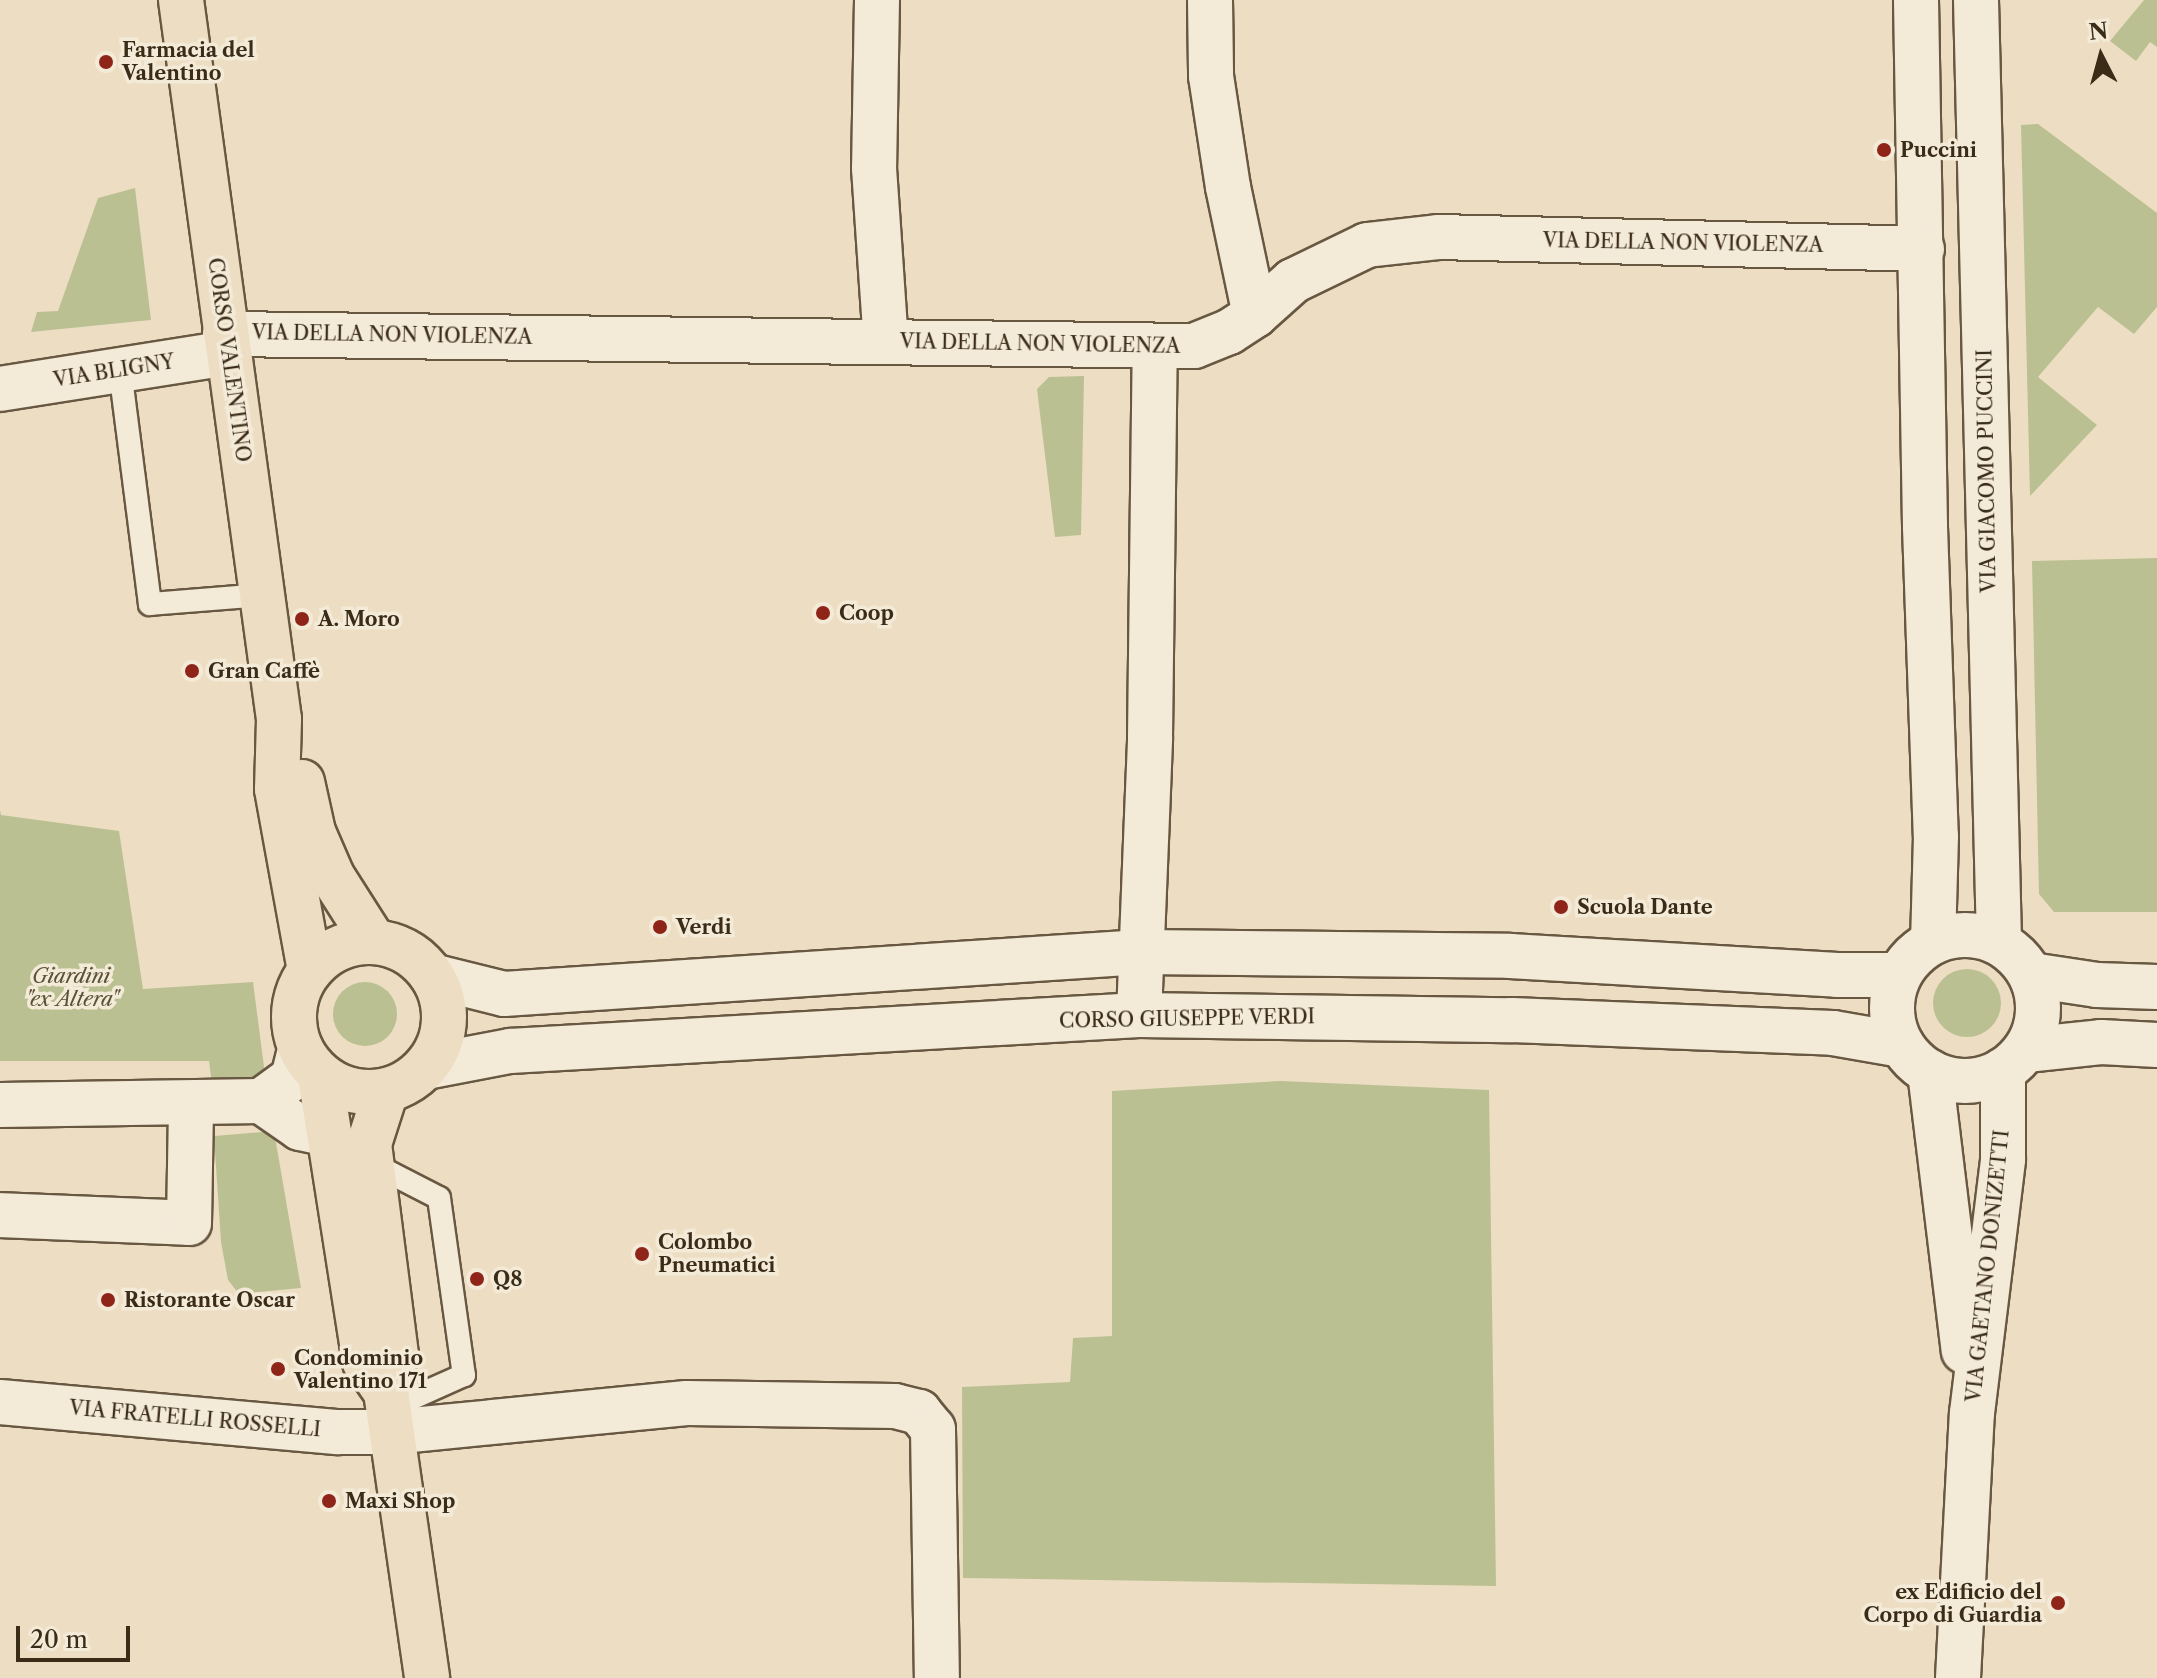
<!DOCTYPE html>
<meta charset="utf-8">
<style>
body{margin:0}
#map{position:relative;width:2157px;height:1678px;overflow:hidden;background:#eddec3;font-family:"Libre Caslon Text",serif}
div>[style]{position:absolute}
.green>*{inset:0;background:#bbc092}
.round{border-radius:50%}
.roads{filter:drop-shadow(2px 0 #685842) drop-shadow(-2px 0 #685842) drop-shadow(0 2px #685842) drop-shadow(0 -2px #685842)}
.service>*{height:22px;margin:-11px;padding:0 11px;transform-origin:11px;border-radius:11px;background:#f3ead8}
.minor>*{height:44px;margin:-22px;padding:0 22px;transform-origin:22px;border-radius:22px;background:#f3ead8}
.tertiary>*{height:44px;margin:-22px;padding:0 22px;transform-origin:22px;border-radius:22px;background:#f3ead8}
.tertiary>.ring{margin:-22px;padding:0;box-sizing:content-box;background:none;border:44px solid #f3ead8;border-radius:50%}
.primary>*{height:44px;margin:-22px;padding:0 22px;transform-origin:22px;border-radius:22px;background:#eddec3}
.primary>.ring{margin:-22px;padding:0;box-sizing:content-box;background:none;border:44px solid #eddec3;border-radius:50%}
.dots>*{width:22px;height:22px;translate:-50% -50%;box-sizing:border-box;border:4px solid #f3ead8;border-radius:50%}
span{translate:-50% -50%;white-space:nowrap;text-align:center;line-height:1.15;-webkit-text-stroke:7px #f3ead8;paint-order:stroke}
.poi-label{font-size:20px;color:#3b2c17;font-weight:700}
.left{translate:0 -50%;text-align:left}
.right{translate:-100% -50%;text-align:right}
.street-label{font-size:20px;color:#3b2c17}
.park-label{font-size:20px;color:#5b5136;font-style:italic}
.north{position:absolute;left:2061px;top:16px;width:80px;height:80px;-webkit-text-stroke:6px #f3ead8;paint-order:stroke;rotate:354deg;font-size:22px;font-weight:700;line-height:32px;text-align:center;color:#3b2c17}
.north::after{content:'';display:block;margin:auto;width:28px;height:36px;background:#3b2c17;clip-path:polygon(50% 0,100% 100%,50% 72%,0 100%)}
.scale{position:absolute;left:16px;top:1626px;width:114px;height:36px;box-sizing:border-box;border:4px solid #3b2c17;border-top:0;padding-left:10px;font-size:24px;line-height:28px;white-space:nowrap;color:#3b2c17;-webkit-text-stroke:6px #f3ead8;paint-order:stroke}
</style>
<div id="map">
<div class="green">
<div style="clip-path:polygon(2144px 0,2157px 0,2157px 47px,2150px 42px,2136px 61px,2110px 41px)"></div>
<div style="clip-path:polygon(2038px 124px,2157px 213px,2157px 307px,2134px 334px,2098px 307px,2038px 377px,2097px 425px,2030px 496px,2021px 125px)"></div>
<div style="clip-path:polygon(135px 188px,151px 320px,31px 332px,37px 312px,58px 311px,98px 198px)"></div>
<div style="clip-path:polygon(1084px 376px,1081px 535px,1055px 537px,1037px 389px,1049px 377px)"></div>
<div style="clip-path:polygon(2157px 558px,2157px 912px,2054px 912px,2039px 894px,2032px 561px)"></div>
<div style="clip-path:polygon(0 810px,1px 815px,119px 831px,143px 989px,253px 982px,266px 1082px,212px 1085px,209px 1061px,0 1061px)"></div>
<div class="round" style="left:1933px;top:969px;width:68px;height:68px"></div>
<div class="round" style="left:333px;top:982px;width:64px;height:64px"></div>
<div style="clip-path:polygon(1280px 1081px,1489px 1090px,1496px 1586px,963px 1578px,962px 1387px,1070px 1382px,1073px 1338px,1112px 1336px,1112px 1091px)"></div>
<div style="clip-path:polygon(274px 1131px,301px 1288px,239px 1294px,228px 1280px,221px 1242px,214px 1136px)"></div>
</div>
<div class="roads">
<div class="service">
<div style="left:120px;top:370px;width:236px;rotate:82.7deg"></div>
<div style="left:150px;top:604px;width:111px;rotate:-4.6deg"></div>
<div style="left:371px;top:1163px;width:76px;rotate:27.2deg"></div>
<div style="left:439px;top:1198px;width:179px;rotate:82deg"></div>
<div style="left:464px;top:1375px;width:83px;rotate:155.9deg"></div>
</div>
<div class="minor">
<div style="left:877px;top:0;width:168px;rotate:91deg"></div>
<div style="left:874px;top:168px;width:174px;rotate:86.1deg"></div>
<div style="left:1210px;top:0;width:76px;rotate:89.2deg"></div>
<div style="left:1211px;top:76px;width:112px;rotate:81.3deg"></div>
<div style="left:1228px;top:187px;width:131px;rotate:78.1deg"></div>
<div style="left:1916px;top:0;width:527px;rotate:89.02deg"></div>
<div style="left:1925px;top:527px;width:309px;rotate:88deg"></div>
<div style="left:1936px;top:836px;width:105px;rotate:91.6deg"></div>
<div style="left:1976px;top:0;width:942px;rotate:88.6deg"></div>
<div style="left:225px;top:334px;width:969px;rotate:0.71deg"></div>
<div style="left:1194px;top:346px;width:38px;rotate:-22deg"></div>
<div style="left:1229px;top:332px;width:31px;rotate:-33deg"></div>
<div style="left:1255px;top:315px;width:51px;rotate:-41.8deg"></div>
<div style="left:1293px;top:281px;width:82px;rotate:-25.9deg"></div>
<div style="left:1367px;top:245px;width:71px;rotate:-6.4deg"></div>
<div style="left:1438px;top:237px;width:484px;rotate:1.4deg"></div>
<div style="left:0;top:389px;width:231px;rotate:-9deg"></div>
<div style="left:1139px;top:1015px;width:278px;rotate:-87.7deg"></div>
<div style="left:1150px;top:737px;width:391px;rotate:-89.3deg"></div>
<div style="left:1930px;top:1072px;width:281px;rotate:83.1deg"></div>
<div style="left:261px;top:1101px;width:47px;rotate:34.7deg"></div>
<div style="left:300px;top:1128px;width:30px;rotate:12deg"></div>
<div style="left:0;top:1105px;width:261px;rotate:-0.9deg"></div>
<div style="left:261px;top:1101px;width:39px;rotate:-36deg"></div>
<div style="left:293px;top:1078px;width:30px;rotate:-76deg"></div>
<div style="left:0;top:1215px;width:189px;rotate:2.4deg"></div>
<div style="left:189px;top:1223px;width:118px;rotate:-89deg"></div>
<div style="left:0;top:1402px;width:340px;rotate:5.1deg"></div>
<div style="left:339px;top:1432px;width:52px"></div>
<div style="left:391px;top:1432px;width:297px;rotate:-5.6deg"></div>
<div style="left:687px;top:1403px;width:208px;rotate:0.8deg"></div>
<div style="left:895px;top:1406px;width:25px;rotate:14deg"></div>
<div style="left:919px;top:1412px;width:22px;rotate:51deg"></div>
<div style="left:933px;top:1429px;width:249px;rotate:89.1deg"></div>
<div style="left:1958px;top:1678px;width:265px;rotate:-87deg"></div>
<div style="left:1972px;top:1413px;width:256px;rotate:-83deg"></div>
<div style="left:2003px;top:1159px;width:89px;rotate:-90deg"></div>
</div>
<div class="tertiary">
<div class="ring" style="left:1892px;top:935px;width:102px;height:102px"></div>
<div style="left:2031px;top:975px;width:67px;rotate:8.6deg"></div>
<div style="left:2097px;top:985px;width:60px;rotate:1.9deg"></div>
<div style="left:432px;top:976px;width:74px;rotate:14deg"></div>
<div style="left:504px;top:994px;width:639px;rotate:-3.77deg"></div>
<div style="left:1142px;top:952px;width:368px;rotate:0.6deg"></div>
<div style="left:1510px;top:956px;width:328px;rotate:3.3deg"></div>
<div style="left:1837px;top:975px;width:61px"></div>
<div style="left:2026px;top:1050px;width:75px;rotate:-6.1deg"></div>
<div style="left:2101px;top:1042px;width:56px;rotate:3.1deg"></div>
<div style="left:426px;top:1067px;width:86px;rotate:-10.8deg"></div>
<div style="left:510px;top:1051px;width:630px;rotate:-3.28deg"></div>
<div style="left:1139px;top:1015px;width:373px;rotate:0.8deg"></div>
<div style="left:1512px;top:1020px;width:321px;rotate:2.3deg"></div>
<div style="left:1833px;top:1033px;width:70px;rotate:9.9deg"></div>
</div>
<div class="primary">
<div style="left:181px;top:0;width:726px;rotate:82.24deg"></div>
<div style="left:279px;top:719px;width:70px;rotate:91.6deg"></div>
<div style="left:277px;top:789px;width:184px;rotate:79.7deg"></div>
<div style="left:302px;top:782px;width:51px;rotate:77.6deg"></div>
<div style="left:313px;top:832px;width:48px;rotate:66.6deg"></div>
<div style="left:332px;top:876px;width:78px;rotate:57.5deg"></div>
<div class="ring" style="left:294px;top:942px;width:106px;height:106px"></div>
<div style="left:320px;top:1075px;width:291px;rotate:81.1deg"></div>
<div style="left:365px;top:1362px;width:37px;rotate:55deg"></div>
<div style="left:386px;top:1091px;width:56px;rotate:107.8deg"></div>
<div style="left:369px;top:1144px;width:213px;rotate:82.7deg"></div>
<div style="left:396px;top:1355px;width:38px;rotate:105deg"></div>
<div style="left:386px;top:1392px;width:289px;rotate:81.8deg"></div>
</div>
</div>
<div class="dots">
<div style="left:106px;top:62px;background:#8f2418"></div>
<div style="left:1884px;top:150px;background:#8f2418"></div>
<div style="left:823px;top:613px;background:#8f2418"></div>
<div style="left:302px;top:619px;background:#8f2418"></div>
<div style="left:192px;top:671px;background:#8f2418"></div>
<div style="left:1561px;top:907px;background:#8f2418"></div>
<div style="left:660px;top:927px;background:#8f2418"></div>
<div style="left:642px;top:1254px;background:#8f2418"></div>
<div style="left:477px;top:1279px;background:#8f2418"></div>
<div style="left:108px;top:1300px;background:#8f2418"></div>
<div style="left:278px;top:1369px;background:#8f2418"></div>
<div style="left:329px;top:1501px;background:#8f2418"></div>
<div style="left:2058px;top:1603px;background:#8f2418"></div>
</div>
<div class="poi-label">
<span class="left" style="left:122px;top:62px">Farmacia del<br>Valentino</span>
<span class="left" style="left:1900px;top:150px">Puccini</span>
<span class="left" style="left:839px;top:613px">Coop</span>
<span class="left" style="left:318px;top:619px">A. Moro</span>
<span class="left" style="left:208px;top:671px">Gran Caffè</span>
<span class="left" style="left:1577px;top:907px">Scuola Dante</span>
<span class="left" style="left:676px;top:927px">Verdi</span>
<span class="left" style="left:658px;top:1254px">Colombo<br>Pneumatici</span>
<span class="left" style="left:493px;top:1279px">Q8</span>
<span class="left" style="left:124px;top:1300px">Ristorante Oscar</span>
<span class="left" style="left:294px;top:1370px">Condominio<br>Valentino 171</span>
<span class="left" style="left:345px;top:1501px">Maxi Shop</span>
<span class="right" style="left:2042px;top:1604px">ex Edificio del<br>Corpo di Guardia</span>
</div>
<div class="street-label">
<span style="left:1683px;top:243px;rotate:1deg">VIA DELLA NON VIOLENZA</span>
<span style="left:392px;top:335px;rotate:1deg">VIA DELLA NON VIOLENZA</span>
<span style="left:1040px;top:344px;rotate:1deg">VIA DELLA NON VIOLENZA</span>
<span style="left:229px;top:360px;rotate:82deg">CORSO VALENTINO</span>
<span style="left:114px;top:371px;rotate:-9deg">VIA BLIGNY</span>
<span style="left:1987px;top:471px;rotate:-91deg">VIA GIACOMO PUCCINI</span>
<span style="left:1187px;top:1019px;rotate:-1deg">CORSO GIUSEPPE VERDI</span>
<span style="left:1988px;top:1266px;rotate:-84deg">VIA GAETANO DONIZETTI</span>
<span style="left:195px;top:1419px;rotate:5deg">VIA FRATELLI ROSSELLI</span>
</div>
<div class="park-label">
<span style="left:71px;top:988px">Giardini<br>"ex Altera"</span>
</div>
<div class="north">N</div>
<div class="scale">20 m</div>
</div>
